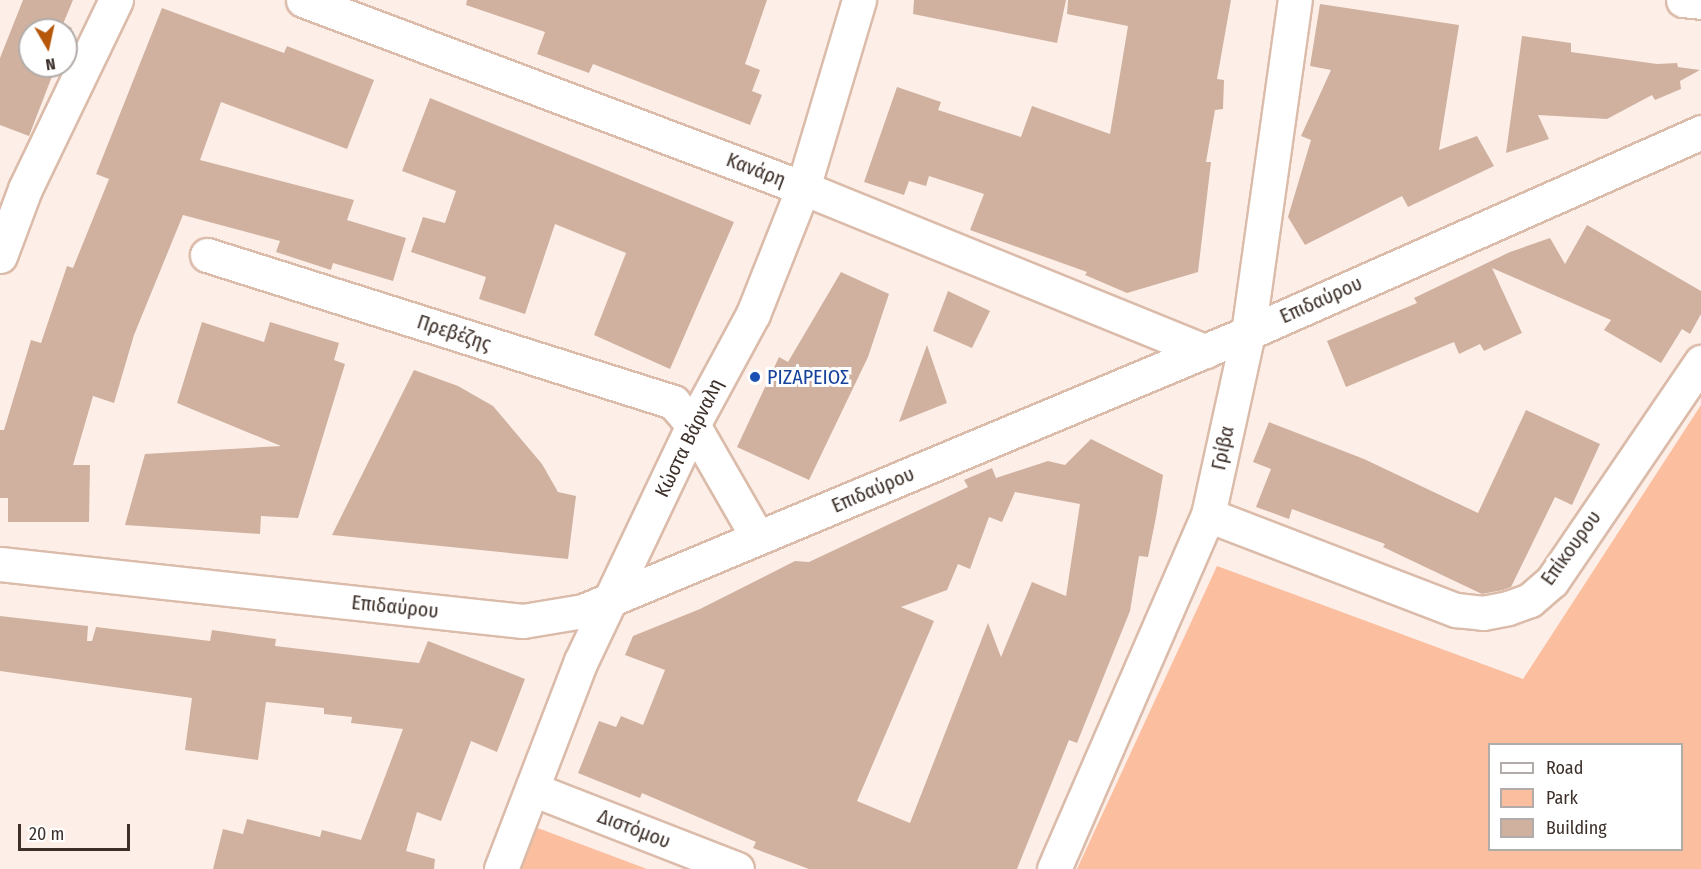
<!DOCTYPE html>
<meta charset="utf-8">
<style>
body{margin:0}
#map{position:relative;width:1701px;height:869px;overflow:hidden;background:#fdefe8;font-family:"Fira Sans Condensed",sans-serif}
div>[style]{position:absolute}
.green>*{inset:0;background:#fbbe9f}
.building>*{inset:0;background:#d0b19f}
.roads{filter:drop-shadow(2px 0 #dbbbaa) drop-shadow(-2px 0 #dbbbaa) drop-shadow(0 2px #dbbbaa) drop-shadow(0 -2px #dbbbaa)}
.minor>*{height:33px;margin:-16.5px;padding:0 16.5px;transform-origin:16.5px;border-radius:16.5px;background:#fff}
.dots>*{width:16px;height:16px;translate:-50% -50%;box-sizing:border-box;border:3px solid #fff;border-radius:50%}
span{translate:-50% -50%;white-space:nowrap;text-align:center;line-height:1.15;-webkit-text-stroke:6px #fff;paint-order:stroke}
.street-label{font-size:20px;color:#3d302a}
.transit-label{font-size:20px;color:#164399}
.left{translate:0 -50%;text-align:left}
.legend{position:absolute;left:1488px;top:743px;width:195px;height:108px;box-sizing:border-box;background:#fff;border:2px solid #b1acaa;margin:0;padding:8px 10px;list-style:none;font-size:18px;color:#3d302a}
.legend li{display:flex;align-items:center;gap:12px;height:30px}
.legend b{width:30px;border:2px solid #b1acaa}
.north{position:absolute;left:18px;top:18px;width:60px;height:60px;box-sizing:border-box;background:#fff;border:2px solid #b1acaa;border-radius:50%;rotate:171deg;font-size:16px;font-weight:700;line-height:24px;text-align:center;color:#3d302a}
.north::after{content:'';display:block;margin:auto;width:21px;height:27px;background:#b6570a;clip-path:polygon(50% 0,100% 100%,50% 72%,0 100%)}
.scale{position:absolute;left:18px;top:824px;width:112px;height:27px;box-sizing:border-box;border:3px solid #3d302a;border-top:0;padding-left:8px;font-size:18px;line-height:21px;white-space:nowrap;color:#3d302a;-webkit-text-stroke:4px #fff;paint-order:stroke}
</style>
<div id="map">
<div class="green">
<div style="clip-path:polygon(evenodd,1701px 405px,1701px 869px,1077px 869px,1217px 566px,1523px 679px,1701px 405px,1490px 744px,1682px 744px,1682px 850px,1490px 850px,1490px 744px)"></div>
<div style="clip-path:polygon(535px 827px,647px 869px,519px 869px)"></div>
</div>
<div class="building">
<div style="clip-path:polygon(23px 0,73px 0,63px 24px,72px 28px,66px 42px,66px 30px,30px 30px,30px 66px,56px 66px,29px 136px,0 125px,0 58px)"></div>
<div style="clip-path:polygon(467px 0,767px 0,745px 64px,760px 70px,752px 91px,762px 95px,750px 125px,593px 64px,589px 73px,537px 54px,545px 32px,466px 5px)"></div>
<div style="clip-path:polygon(914px 0,1066px 0,1057px 43px,913px 14px)"></div>
<div style="clip-path:polygon(1068px 0,1231px 0,1217px 79px,1224px 80px,1223px 109px,1215px 110px,1206px 162px,1211px 162px,1198px 272px,1127px 293px,1085px 275px,1087px 272px,970px 230px,984px 194px,929px 176px,926px 186px,909px 181px,904px 195px,864px 182px,897px 87px,941px 102px,938px 110px,1021px 137px,1032px 106px,1110px 134px,1128px 26px,1067px 14px)"></div>
<div style="clip-path:polygon(1320px 4px,1459px 25px,1439px 150px,1477px 136px,1494px 166px,1408px 207px,1402px 196px,1305px 245px,1288px 217px,1311px 140px,1301px 136px,1331px 70px,1310px 66px)"></div>
<div style="clip-path:polygon(162px 8px,284px 53px,287px 46px,374px 80px,347px 149px,221px 102px,200px 160px,354px 200px,347px 220px,406px 238px,393px 281px,333px 263px,331px 270px,276px 252px,280px 241px,183px 215px,134px 335px,114px 403px,93px 396px,73px 465px,90px 465px,89px 522px,8px 522px,8px 498px,0 498px,0 430px,4px 430px,31px 340px,41px 343px,67px 266px,73px 268px,109px 179px,96px 174px)"></div>
<div style="clip-path:polygon(1522px 36px,1571px 43px,1571px 52px,1657px 64px,1677px 63px,1678px 67px,1700px 70px,1680px 81px,1681px 89px,1655px 100px,1652px 95px,1607px 119px,1538px 115px,1549px 139px,1506px 153px)"></div>
<div style="clip-path:polygon(430px 98px,734px 222px,670px 369px,594px 335px,626px 253px,555px 224px,525px 314px,479px 299px,486px 277px,411px 252px,423px 217px,445px 223px,456px 191px,402px 171px)"></div>
<div style="clip-path:polygon(1587px 225px,1701px 291px,1701px 314px,1690px 334px,1682px 329px,1661px 363px,1604px 330px,1611px 320px,1492px 268px,1522px 333px,1484px 351px,1480px 344px,1459px 354px,1454px 342px,1346px 387px,1327px 341px,1417px 303px,1414px 298px,1510px 252px,1550px 238px,1565px 264px)"></div>
<div style="clip-path:polygon(841px 272px,889px 294px,868px 357px,809px 480px,737px 447px,779px 357px,788px 362px)"></div>
<div style="clip-path:polygon(948px 291px,990px 311px,972px 348px,933px 331px)"></div>
<div style="clip-path:polygon(202px 322px,264px 342px,270px 322px,339px 343px,334px 360px,345px 364px,298px 518px,261px 516px,260px 534px,125px 525px,145px 454px,281px 446px,177px 403px)"></div>
<div style="clip-path:polygon(927px 345px,947px 403px,899px 422px)"></div>
<div style="clip-path:polygon(414px 370px,458px 386px,493px 406px,542px 464px,558px 492px,576px 496px,568px 559px,332px 535px)"></div>
<div style="clip-path:polygon(1526px 410px,1600px 444px,1572px 505px,1555px 497px,1511px 587px,1503px 590px,1482px 594px,1383px 547px,1385px 544px,1292px 509px,1289px 519px,1256px 507px,1271px 469px,1253px 462px,1269px 422px,1364px 459px,1478px 513px)"></div>
<div style="clip-path:polygon(evenodd,1091px 439px,1163px 475px,1156px 517px,1148px 557px,1139px 556px,1130px 611px,1077px 743px,1069px 740px,1017px 869px,809px 869px,753px 848px,756px 842px,642px 793px,640px 798px,578px 773px,599px 721px,616px 727px,621px 716px,643px 725px,665px 670px,625px 655px,633px 636px,700px 609px,795px 561px,809px 562px,968px 487px,964px 480px,992px 468px,996px 478px,1048px 461px,1065px 465px,1091px 439px,1015px 492px,1080px 504px,1066px 596px,1032px 582px,1001px 657px,988px 623px,910px 823px,857px 801px,934px 621px,901px 607px,947px 590px,958px 564px,970px 569px,989px 517px,1002px 522px,1015px 492px)"></div>
<div style="clip-path:polygon(0 616px,88px 626px,87px 641px,92px 641px,96px 627px,210px 641px,212px 630px,276px 639px,275px 646px,419px 663px,428px 641px,525px 679px,497px 752px,471px 741px,441px 821px,417px 812px,406px 851px,435px 859px,434px 869px,213px 869px,223px 829px,243px 834px,247px 819px,320px 837px,322px 830px,361px 840px,403px 729px,351px 723px,352px 717px,324px 714px,324px 708px,266px 702px,258px 760px,185px 750px,192px 698px,0 671px)"></div>
</div>
<div class="roads">
<div class="minor">
<div style="left:303px;top:0;width:534px;rotate:20.61deg"></div>
<div style="left:803px;top:188px;width:434px;rotate:22.1deg"></div>
<div style="left:1683px;top:0;width:18px;rotate:6deg"></div>
<div style="left:207px;top:255px;width:489px;rotate:17.5deg"></div>
<div style="left:673px;top:402px;width:30px;rotate:49deg"></div>
<div style="left:693px;top:425px;width:130px;rotate:60.1deg"></div>
<div style="left:0;top:256px;width:72px;rotate:-69.5deg"></div>
<div style="left:25px;top:189px;width:210px;rotate:-64.3deg"></div>
<div style="left:1208px;top:515px;width:266px;rotate:21deg"></div>
<div style="left:1456px;top:610px;width:27px;rotate:6deg"></div>
<div style="left:1483px;top:613px;width:25px;rotate:-11deg"></div>
<div style="left:1508px;top:608px;width:23px;rotate:-20deg"></div>
<div style="left:1530px;top:600px;width:29px;rotate:-41deg"></div>
<div style="left:1552px;top:581px;width:265px;rotate:-55.8deg"></div>
<div style="left:0;top:564px;width:526px;rotate:6.22deg"></div>
<div style="left:523px;top:621px;width:61px;rotate:-9.5deg"></div>
<div style="left:583px;top:611px;width:721px;rotate:-22.69deg"></div>
<div style="left:1248px;top:333px;width:496px;rotate:-23.9deg"></div>
<div style="left:532px;top:789px;width:220px;rotate:21.3deg"></div>
<div style="left:501px;top:869px;width:223px;rotate:-69deg"></div>
<div style="left:581px;top:661px;width:261px;rotate:-64.6deg"></div>
<div style="left:693px;top:425px;width:126px;rotate:-61.6deg"></div>
<div style="left:753px;top:314px;width:136px;rotate:-68.4deg"></div>
<div style="left:803px;top:188px;width:196px;rotate:-73.4deg"></div>
<div style="left:1054px;top:869px;width:386px;rotate:-66.5deg"></div>
<div style="left:1208px;top:515px;width:186px;rotate:-77.6deg"></div>
<div style="left:1248px;top:333px;width:336px;rotate:-82deg"></div>
</div>
</div>
<div class="dots">
<div style="left:755px;top:377px;background:#1a4fb4"></div>
</div>
<div class="street-label">
<span style="left:756px;top:170px;rotate:21deg">Κανάρη</span>
<span style="left:1321px;top:300px;rotate:-24deg">Επιδαύρου</span>
<span style="left:454px;top:333px;rotate:18deg">Πρεβέζης</span>
<span style="left:689px;top:438px;rotate:-64deg">Κώστα Βάρναλη</span>
<span style="left:1223px;top:448px;rotate:-78deg">Γρίβα</span>
<span style="left:873px;top:490px;rotate:-23deg">Επιδαύρου</span>
<span style="left:1571px;top:548px;rotate:-54deg">Επίκουρου</span>
<span style="left:395px;top:607px;rotate:6deg">Επιδαύρου</span>
<span style="left:634px;top:829px;rotate:21deg">Διστόμου</span>
</div>
<div class="transit-label">
<span class="left" style="left:767px;top:377px">ΡΙΖΑΡΕΙΟΣ</span>
</div>
<ul class="legend">
<li><b style="height:8px;background:#fff"></b>Road</li>
<li><b style="height:16px;background:#fbbe9f"></b>Park</li>
<li><b style="height:16px;background:#d0b19f"></b>Building</li>
</ul>
<div class="north">N</div>
<div class="scale">20 m</div>
</div>
